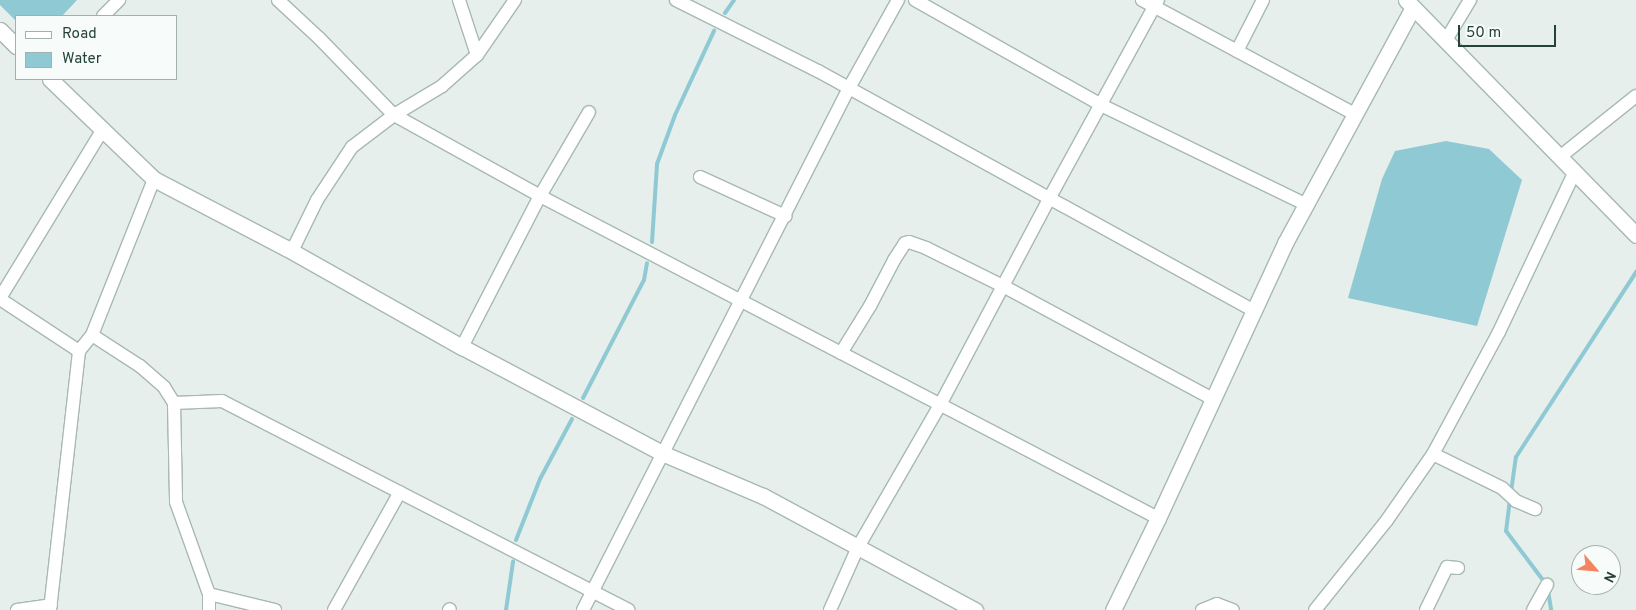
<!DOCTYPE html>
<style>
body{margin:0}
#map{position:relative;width:1636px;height:610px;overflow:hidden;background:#e6efeb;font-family:Overpass,sans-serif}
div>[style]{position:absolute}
.water>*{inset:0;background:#8ec9d4}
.stream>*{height:4px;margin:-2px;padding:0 2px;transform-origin:2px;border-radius:2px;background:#8ec9d4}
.roads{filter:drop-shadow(1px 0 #a8b8b2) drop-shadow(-1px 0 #a8b8b2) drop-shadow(0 1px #a8b8b2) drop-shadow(0 -1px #a8b8b2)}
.minor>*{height:12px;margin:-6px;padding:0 6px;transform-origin:6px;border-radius:6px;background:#fff}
.tertiary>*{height:15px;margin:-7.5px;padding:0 7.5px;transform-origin:7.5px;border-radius:7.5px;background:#fff}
.secondary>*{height:15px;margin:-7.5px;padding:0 7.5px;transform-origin:7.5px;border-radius:7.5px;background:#fff}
span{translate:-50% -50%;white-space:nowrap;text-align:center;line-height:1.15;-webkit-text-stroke:4px #f7fbf9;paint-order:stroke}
.legend{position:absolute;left:15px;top:15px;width:162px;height:65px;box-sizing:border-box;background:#f7fbf9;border:1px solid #a3b1ad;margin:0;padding:6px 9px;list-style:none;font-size:15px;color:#24423a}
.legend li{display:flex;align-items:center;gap:10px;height:25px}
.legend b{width:25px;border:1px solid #a3b1ad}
.north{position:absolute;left:1571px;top:545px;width:50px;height:50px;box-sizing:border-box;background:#f7fbf9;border:1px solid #a3b1ad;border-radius:50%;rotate:117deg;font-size:14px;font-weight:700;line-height:20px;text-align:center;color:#24423a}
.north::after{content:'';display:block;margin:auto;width:18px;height:22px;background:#f4845f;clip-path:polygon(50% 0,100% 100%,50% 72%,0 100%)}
.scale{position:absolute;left:1458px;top:25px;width:98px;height:22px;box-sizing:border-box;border:2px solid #24423a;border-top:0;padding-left:6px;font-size:15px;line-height:18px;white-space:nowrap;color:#24423a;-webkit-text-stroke:4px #f7fbf9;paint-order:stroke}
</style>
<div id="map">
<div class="water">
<div style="clip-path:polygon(0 0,77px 0,62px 16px,16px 16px,16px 21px,0 5px)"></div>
<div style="clip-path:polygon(1446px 141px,1489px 149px,1522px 180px,1477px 326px,1348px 298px,1382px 179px,1395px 151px)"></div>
</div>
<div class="stream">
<div style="left:725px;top:13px;width:16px;rotate:-55deg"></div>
<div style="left:652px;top:242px;width:78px;rotate:-86.3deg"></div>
<div style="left:657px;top:164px;width:52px;rotate:-69.8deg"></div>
<div style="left:675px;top:115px;width:93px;rotate:-65.1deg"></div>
<div style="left:583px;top:398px;width:133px;rotate:-62.7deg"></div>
<div style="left:644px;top:280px;width:17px;rotate:-80deg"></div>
<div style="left:1511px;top:492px;width:35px;rotate:-82deg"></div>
<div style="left:1516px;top:457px;width:221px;rotate:-57deg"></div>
<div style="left:1510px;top:499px;width:32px;rotate:97deg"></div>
<div style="left:1506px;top:531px;width:66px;rotate:53deg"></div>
<div style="left:516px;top:540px;width:66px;rotate:-68.5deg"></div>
<div style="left:540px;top:479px;width:68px;rotate:-61.9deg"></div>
<div style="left:1548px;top:590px;width:20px;rotate:81deg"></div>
<div style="left:506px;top:610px;width:49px;rotate:-81.7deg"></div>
</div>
<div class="roads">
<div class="minor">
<div style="left:278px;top:0;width:56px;rotate:42.8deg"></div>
<div style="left:319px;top:38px;width:107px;rotate:45.8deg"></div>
<div style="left:394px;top:115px;width:167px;rotate:29deg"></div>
<div style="left:540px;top:196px;width:697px;rotate:27.52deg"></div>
<div style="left:459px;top:0;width:58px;rotate:71.9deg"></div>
<div style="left:676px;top:0;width:159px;rotate:26.6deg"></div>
<div style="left:818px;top:71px;width:498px;rotate:28.8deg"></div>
<div style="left:915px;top:0;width:214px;rotate:29.4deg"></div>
<div style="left:1101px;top:105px;width:227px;rotate:25.9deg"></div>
<div style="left:1142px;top:0;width:242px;rotate:28.2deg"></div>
<div style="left:103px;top:16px;width:23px;rotate:-45deg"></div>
<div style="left:1446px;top:40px;width:47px;rotate:-59deg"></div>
<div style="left:1237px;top:51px;width:57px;rotate:-63deg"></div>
<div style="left:1561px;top:156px;width:96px;rotate:-38.7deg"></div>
<div style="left:700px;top:177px;width:94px;rotate:24.6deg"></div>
<div style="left:292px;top:251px;width:57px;rotate:-63.9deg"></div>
<div style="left:317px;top:200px;width:64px;rotate:-56.6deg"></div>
<div style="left:352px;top:147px;width:53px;rotate:-37.3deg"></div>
<div style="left:394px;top:115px;width:56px;rotate:-31.1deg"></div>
<div style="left:442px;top:86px;width:47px;rotate:-41.5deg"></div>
<div style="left:477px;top:55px;width:67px;rotate:-55.4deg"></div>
<div style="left:0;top:298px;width:198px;rotate:-58.6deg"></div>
<div style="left:0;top:299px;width:95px;rotate:33.4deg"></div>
<div style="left:92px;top:335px;width:57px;rotate:32.9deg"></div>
<div style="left:140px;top:366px;width:32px;rotate:41deg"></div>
<div style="left:164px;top:387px;width:19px;rotate:58deg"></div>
<div style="left:462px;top:347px;width:170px;rotate:-62.7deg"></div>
<div style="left:540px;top:196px;width:97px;rotate:-59.7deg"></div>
<div style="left:841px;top:353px;width:55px;rotate:-58.3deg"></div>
<div style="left:870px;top:306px;width:52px;rotate:-62.4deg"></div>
<div style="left:894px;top:260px;width:20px;rotate:-57deg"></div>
<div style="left:905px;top:243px;width:4px;rotate:-14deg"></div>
<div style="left:909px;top:242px;width:18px;rotate:19deg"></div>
<div style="left:926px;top:248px;width:86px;rotate:26.3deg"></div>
<div style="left:1003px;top:286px;width:238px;rotate:28.3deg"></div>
<div style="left:174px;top:403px;width:48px;rotate:-2.4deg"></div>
<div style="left:222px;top:401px;width:457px;rotate:27.2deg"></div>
<div style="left:174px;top:403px;width:99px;rotate:88.8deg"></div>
<div style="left:176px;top:502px;width:98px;rotate:70.3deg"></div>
<div style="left:209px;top:594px;width:16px;rotate:90deg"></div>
<div style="left:1433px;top:454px;width:77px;rotate:26.2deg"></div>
<div style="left:1502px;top:488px;width:19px;rotate:43deg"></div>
<div style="left:1516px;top:501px;width:21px;rotate:23deg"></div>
<div style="left:209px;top:594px;width:68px;rotate:13.6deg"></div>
<div style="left:17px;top:610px;width:34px;rotate:-8deg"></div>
<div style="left:50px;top:610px;width:261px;rotate:-83.6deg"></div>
<div style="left:79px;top:351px;width:21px;rotate:-51deg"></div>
<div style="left:92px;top:335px;width:168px;rotate:-68.3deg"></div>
<div style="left:334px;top:610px;width:135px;rotate:-60.8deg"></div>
<div style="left:449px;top:610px;width:1px;rotate:-45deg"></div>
<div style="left:583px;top:610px;width:586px;rotate:-63deg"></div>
<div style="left:849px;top:88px;width:101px;rotate:-60.9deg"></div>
<div style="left:830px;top:610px;width:69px;rotate:-66deg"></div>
<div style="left:858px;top:547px;width:164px;rotate:-60deg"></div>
<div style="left:940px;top:405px;width:235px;rotate:-62.1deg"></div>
<div style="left:1050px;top:197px;width:225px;rotate:-61.3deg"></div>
<div style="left:1202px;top:610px;width:16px;rotate:-22deg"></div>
<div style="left:1217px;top:604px;width:17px;rotate:21deg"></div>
<div style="left:1315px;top:610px;width:115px;rotate:-51.3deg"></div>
<div style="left:1387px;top:520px;width:80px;rotate:-55.1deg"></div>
<div style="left:1433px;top:454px;width:139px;rotate:-61.6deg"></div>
<div style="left:1499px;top:332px;width:178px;rotate:-64.7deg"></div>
<div style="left:1426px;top:610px;width:48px;rotate:-64deg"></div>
<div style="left:1447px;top:567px;width:11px;rotate:5deg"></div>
<div style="left:1533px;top:610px;width:29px;rotate:-61deg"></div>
</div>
<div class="tertiary">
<div style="left:0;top:30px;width:23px;rotate:45deg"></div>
<div style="left:50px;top:79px;width:144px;rotate:43.9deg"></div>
<div style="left:154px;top:179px;width:149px;rotate:27.6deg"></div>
<div style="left:286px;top:248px;width:202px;rotate:29.4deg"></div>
<div style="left:462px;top:347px;width:226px;rotate:27.9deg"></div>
<div style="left:662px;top:453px;width:110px;rotate:23.1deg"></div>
<div style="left:763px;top:496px;width:241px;rotate:28.3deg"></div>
<div style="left:1113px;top:610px;width:102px;rotate:-63.9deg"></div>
<div style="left:1158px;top:518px;width:303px;rotate:-65.2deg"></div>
<div style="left:1285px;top:243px;width:268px;rotate:-61.5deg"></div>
</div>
<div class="secondary">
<div style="left:1406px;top:0;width:329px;rotate:45.6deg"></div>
</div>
</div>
<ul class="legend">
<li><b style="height:6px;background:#fff"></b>Road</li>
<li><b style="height:14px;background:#8ec9d4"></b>Water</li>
</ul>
<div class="north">N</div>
<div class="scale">50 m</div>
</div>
